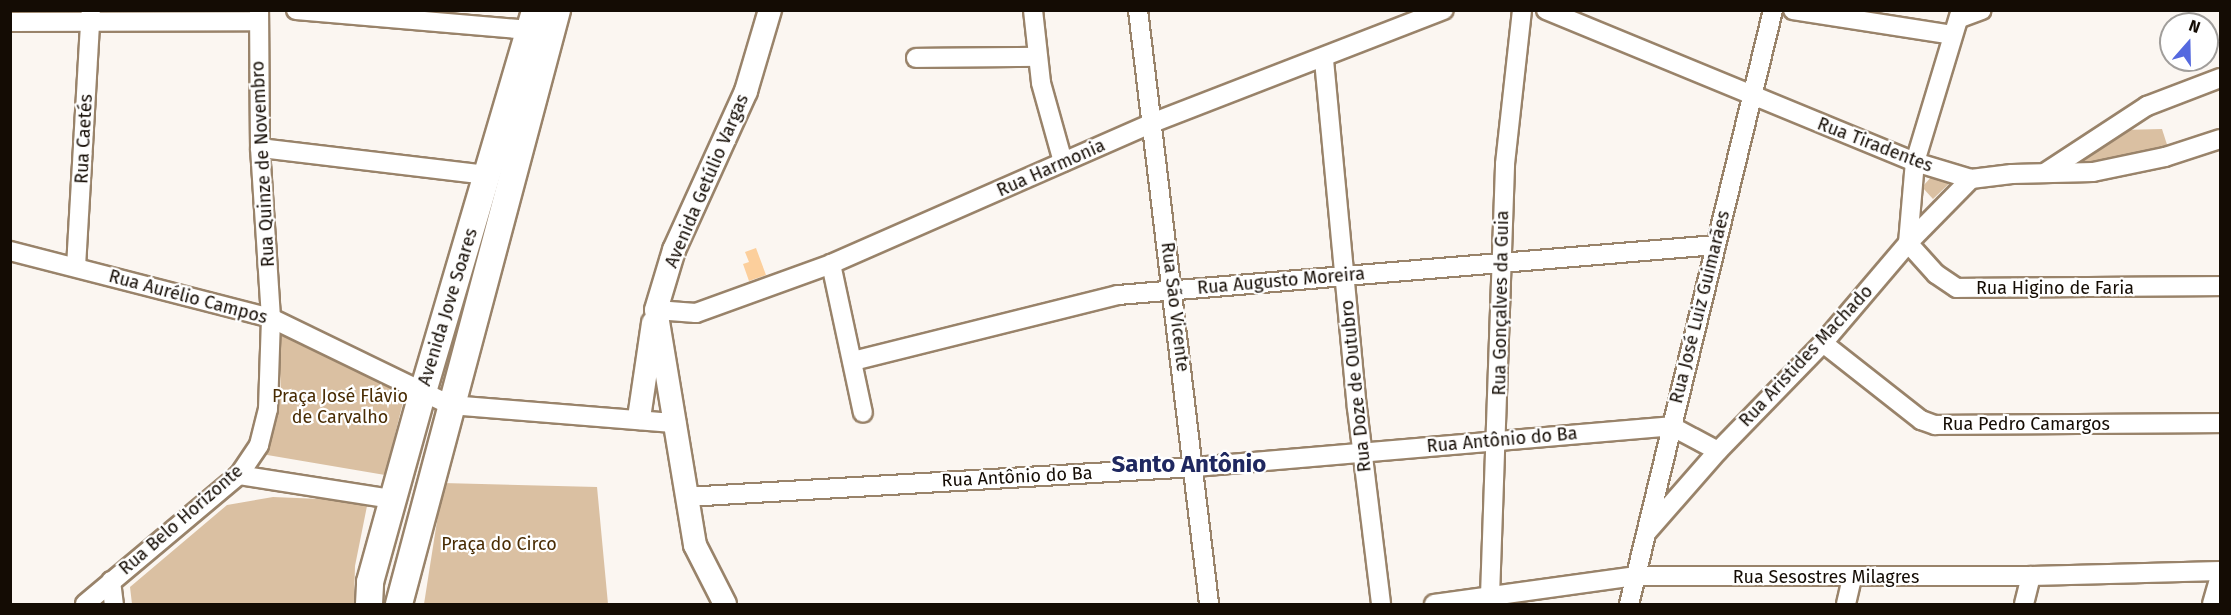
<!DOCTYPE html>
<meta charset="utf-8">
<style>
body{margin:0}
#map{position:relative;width:2231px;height:615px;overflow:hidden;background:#fbf6f1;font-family:"Fira Sans",sans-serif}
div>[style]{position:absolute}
.green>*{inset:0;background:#dac0a2}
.building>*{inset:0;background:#fccf9c}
.roads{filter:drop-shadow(2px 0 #99836a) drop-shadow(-2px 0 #99836a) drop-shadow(0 2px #99836a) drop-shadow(0 -2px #99836a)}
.minor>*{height:18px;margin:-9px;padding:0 9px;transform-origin:9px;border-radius:9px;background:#fff}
.tertiary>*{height:22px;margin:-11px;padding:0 11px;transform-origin:11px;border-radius:11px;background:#fff}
.secondary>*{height:26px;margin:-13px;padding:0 13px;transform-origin:13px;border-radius:13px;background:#fff}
span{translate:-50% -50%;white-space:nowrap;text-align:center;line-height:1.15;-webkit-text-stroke:4.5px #fff;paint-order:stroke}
.street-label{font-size:18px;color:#140c04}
.park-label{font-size:18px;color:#492c03}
.district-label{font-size:24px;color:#1f2860;font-weight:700}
.frame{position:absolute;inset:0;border:12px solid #140c04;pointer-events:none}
.north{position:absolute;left:2159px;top:12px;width:60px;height:60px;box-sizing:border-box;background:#fff;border:2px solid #a19e9b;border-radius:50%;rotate:20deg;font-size:16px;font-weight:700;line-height:24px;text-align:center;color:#140c04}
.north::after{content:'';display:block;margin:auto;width:21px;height:27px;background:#5569df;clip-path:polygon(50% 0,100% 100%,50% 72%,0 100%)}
</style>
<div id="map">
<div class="green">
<div style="clip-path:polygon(2162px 129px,2170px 154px,2070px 172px,2074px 156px,2120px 130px)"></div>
<div style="clip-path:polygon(1934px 174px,1954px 179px,1933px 199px,1922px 187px)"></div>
<div style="clip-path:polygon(277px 313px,410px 374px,385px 475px,250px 452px,276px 414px,281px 394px)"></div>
<div style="clip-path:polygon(443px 483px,597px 487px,608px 604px,424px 604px)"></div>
<div style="clip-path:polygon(273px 497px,368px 501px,355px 566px,354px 604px,132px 604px,130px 587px,227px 505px)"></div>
</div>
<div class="building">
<div style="clip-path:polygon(756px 248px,766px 275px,749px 281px,743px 264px,749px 262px,745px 252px)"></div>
</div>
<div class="roads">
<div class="minor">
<div style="left:296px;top:10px;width:235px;rotate:4.9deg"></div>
<div style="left:1033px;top:10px;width:73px;rotate:83.7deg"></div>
<div style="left:1041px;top:83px;width:82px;rotate:74.4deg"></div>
<div style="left:1138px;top:10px;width:598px;rotate:83.18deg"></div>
<div style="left:1546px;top:10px;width:399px;rotate:22.4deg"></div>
<div style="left:1915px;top:162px;width:59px;rotate:16.9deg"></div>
<div style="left:1971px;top:179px;width:41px;rotate:-7deg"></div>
<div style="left:2012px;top:174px;width:81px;rotate:-1.4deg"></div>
<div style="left:2093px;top:172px;width:74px;rotate:-11.8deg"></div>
<div style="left:2165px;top:157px;width:58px;rotate:-18.1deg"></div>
<div style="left:1793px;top:10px;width:161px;rotate:8.9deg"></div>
<div style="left:1960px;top:18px;width:23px;rotate:-20deg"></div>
<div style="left:10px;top:22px;width:248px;rotate:-0.2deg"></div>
<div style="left:916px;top:58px;width:120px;rotate:-0.5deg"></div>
<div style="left:1324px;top:60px;width:350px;rotate:84.6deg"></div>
<div style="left:1357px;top:408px;width:197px;rotate:83deg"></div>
<div style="left:260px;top:148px;width:230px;rotate:6.8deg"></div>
<div style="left:2046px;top:172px;width:121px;rotate:-33.2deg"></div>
<div style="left:2147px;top:106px;width:78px;rotate:-21deg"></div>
<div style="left:1908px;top:243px;width:42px;rotate:47.9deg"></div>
<div style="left:1936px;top:274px;width:25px;rotate:34deg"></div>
<div style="left:1957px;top:288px;width:263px;rotate:-0.4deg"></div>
<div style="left:1908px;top:243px;width:81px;rotate:-85.1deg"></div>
<div style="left:1915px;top:162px;width:159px;rotate:-73.2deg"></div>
<div style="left:10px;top:251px;width:269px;rotate:14.4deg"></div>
<div style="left:271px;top:318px;width:199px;rotate:25.9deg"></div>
<div style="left:450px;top:405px;width:227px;rotate:4.6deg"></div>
<div style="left:831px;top:264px;width:152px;rotate:77.9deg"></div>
<div style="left:76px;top:267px;width:257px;rotate:-86.7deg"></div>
<div style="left:656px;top:310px;width:40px;rotate:4.3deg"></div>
<div style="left:696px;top:313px;width:144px;rotate:-19.9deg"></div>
<div style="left:831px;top:264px;width:351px;rotate:-23.7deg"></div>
<div style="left:1152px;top:123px;width:313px;rotate:-21.2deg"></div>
<div style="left:1823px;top:343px;width:125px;rotate:38.2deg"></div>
<div style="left:1921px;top:420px;width:15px;rotate:20deg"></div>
<div style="left:1935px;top:425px;width:285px;rotate:-0.4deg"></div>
<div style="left:853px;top:361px;width:273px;rotate:-14deg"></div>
<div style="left:1118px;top:295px;width:600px;rotate:-4.78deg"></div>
<div style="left:239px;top:475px;width:156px;rotate:8.9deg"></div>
<div style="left:686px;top:497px;width:510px;rotate:-3.37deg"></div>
<div style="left:1195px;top:467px;width:478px;rotate:-4.9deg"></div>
<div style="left:1671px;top:426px;width:53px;rotate:28deg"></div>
<div style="left:1647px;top:532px;width:108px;rotate:-48.8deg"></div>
<div style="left:1718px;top:451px;width:151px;rotate:-45.8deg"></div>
<div style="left:1823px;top:343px;width:131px;rotate:-49.6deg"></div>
<div style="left:1908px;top:243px;width:90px;rotate:-45.5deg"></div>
<div style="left:111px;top:581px;width:23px;rotate:83deg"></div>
<div style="left:1490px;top:596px;width:432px;rotate:-88deg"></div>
<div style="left:1505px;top:164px;width:155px;rotate:-83.7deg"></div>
<div style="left:85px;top:604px;width:201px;rotate:-40deg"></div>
<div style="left:239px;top:475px;width:36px;rotate:-56deg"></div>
<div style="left:259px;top:445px;width:37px;rotate:-76deg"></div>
<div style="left:268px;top:409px;width:91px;rotate:-88.1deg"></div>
<div style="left:271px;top:318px;width:170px;rotate:-93.7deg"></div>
<div style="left:260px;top:148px;width:138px;rotate:-90.4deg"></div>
<div style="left:1434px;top:604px;width:203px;rotate:-7.9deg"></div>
<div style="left:1635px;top:576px;width:396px"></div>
<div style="left:2031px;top:576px;width:189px;rotate:-1.5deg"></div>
<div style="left:1629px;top:604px;width:611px;rotate:-76.37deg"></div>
<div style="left:1846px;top:604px;width:28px;rotate:-77deg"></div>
<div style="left:2024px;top:604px;width:29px;rotate:-76deg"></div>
<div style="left:2212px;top:604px;width:29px;rotate:-74deg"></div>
</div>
<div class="tertiary">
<div style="left:639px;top:418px;width:96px;rotate:-81.6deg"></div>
<div style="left:725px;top:604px;width:66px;rotate:-117deg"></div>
<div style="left:695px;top:545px;width:238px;rotate:-99.4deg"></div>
<div style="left:656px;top:310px;width:63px;rotate:-73.3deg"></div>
<div style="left:674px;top:250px;width:175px;rotate:-65.6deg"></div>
<div style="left:746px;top:91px;width:84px;rotate:-73.5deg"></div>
</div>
<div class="secondary">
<div style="left:369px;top:604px;width:22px;rotate:-87deg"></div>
<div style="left:370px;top:582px;width:194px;rotate:-74.5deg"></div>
<div style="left:422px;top:395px;width:401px;rotate:-73.6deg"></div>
<div style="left:399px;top:604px;width:615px;rotate:-75.1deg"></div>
</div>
</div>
<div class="street-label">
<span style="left:84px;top:139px;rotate:-87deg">Rua Caetés</span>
<span style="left:1875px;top:145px;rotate:21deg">Rua Tiradentes</span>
<span style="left:263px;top:164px;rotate:-93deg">Rua Quinze de Novembro</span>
<span style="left:1051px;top:168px;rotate:-24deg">Rua Harmonia</span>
<span style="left:707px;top:181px;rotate:-67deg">Avenida Getúlio Vargas</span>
<span style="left:1281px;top:281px;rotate:-5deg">Rua Augusto Moreira</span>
<span style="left:2055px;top:288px">Rua Higino de Faria</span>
<span style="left:188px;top:297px;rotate:15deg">Rua Aurélio Campos</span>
<span style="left:1501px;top:303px;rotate:-89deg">Rua Gonçalves da Guia</span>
<span style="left:448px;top:307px;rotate:-73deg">Avenida Jove Soares</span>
<span style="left:1175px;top:307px;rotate:83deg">Rua São Vicente</span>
<span style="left:1700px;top:307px;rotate:-76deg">Rua José Luiz Guimarães</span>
<span style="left:1806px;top:356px;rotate:-47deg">Rua Aristides Machado</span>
<span style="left:1356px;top:386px;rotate:-96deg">Rua Doze de Outubro</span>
<span style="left:2026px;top:424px">Rua Pedro Camargos</span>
<span style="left:1502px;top:440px;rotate:-5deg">Rua Antônio do Ba</span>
<span style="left:1017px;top:477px;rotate:-3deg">Rua Antônio do Ba</span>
<span style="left:181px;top:520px;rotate:-41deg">Rua Belo Horizonte</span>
<span style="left:1826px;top:577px">Rua Sesostres Milagres</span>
</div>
<div class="park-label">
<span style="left:340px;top:407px">Praça José Flávio<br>de Carvalho</span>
<span style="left:499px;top:544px">Praça do Circo</span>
</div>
<div class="district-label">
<span style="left:1189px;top:465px">Santo Antônio</span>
</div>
<div class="frame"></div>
<div class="north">N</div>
</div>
